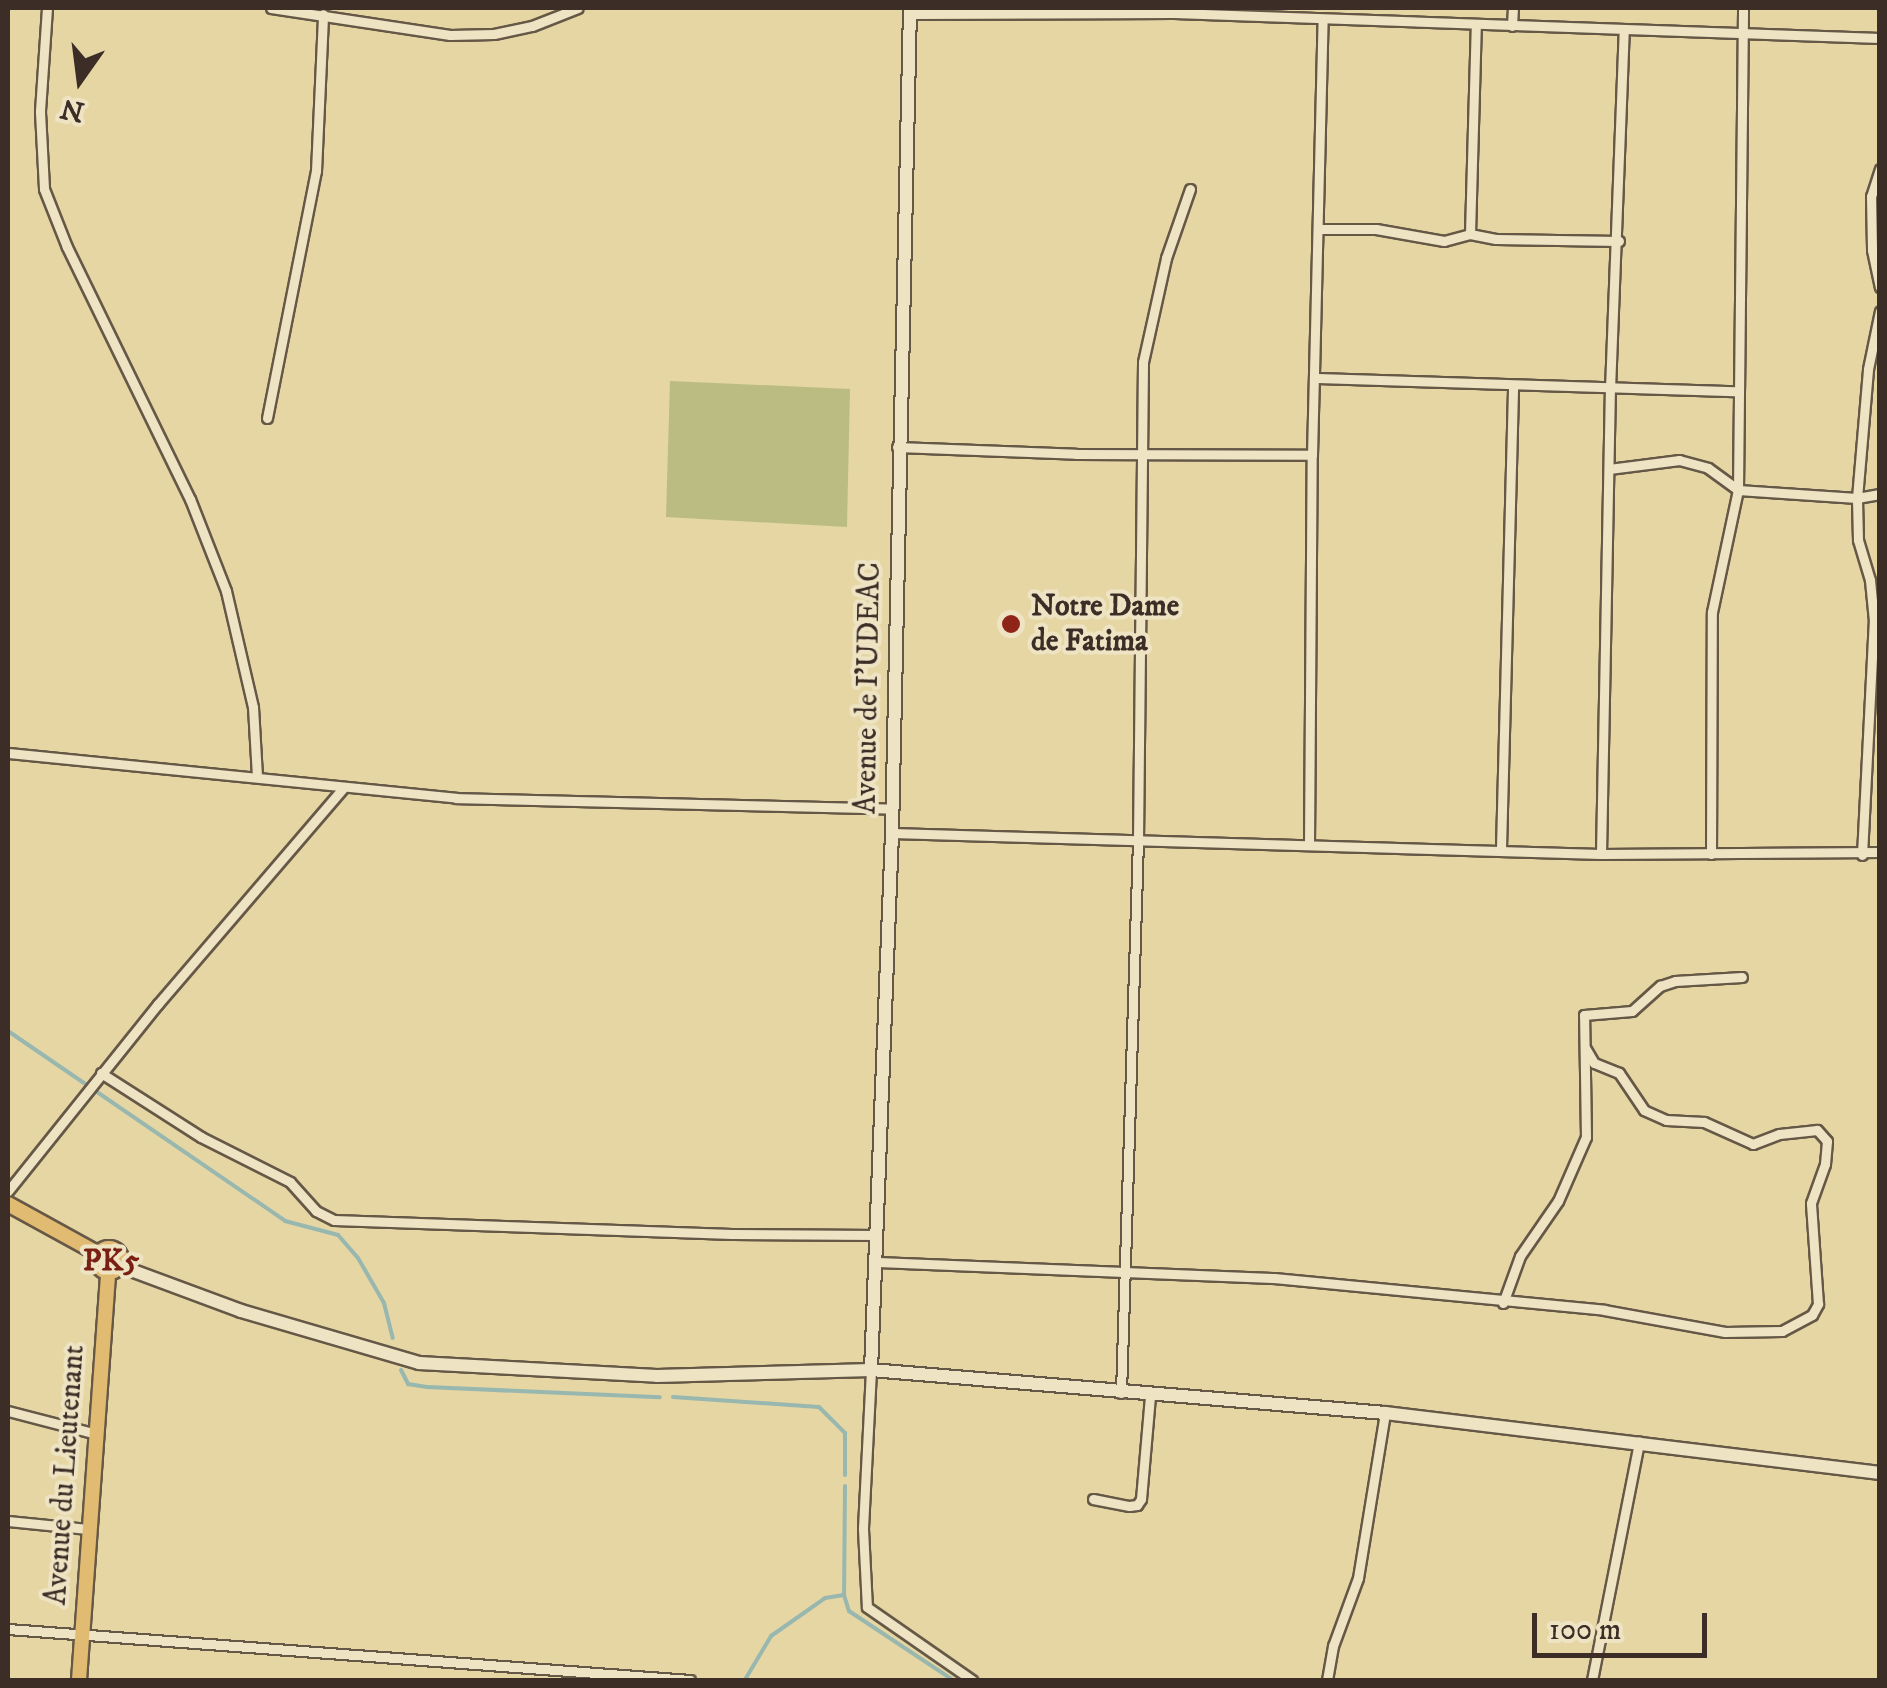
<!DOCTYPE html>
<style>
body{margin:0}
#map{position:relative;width:1887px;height:1688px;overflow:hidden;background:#e5d6a4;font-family:"IM FELL DW Pica",serif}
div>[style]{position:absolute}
.green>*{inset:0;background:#babc82}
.stream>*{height:4px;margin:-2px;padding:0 2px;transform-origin:2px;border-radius:2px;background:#98b7af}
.roads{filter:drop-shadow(2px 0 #665846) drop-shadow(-2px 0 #665846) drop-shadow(0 2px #665846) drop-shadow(0 -2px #665846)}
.minor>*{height:9px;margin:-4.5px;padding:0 4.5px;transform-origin:4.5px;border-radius:4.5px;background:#eee4c4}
.secondary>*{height:12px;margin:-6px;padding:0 6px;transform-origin:6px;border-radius:6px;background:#eee4c4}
.primary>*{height:14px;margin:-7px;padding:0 7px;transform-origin:7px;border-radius:7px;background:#e2bb72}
.primary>.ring{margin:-7px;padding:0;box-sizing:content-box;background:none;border:14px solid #e2bb72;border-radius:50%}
.dots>*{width:28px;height:28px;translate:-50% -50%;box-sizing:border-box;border:5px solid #eee4c4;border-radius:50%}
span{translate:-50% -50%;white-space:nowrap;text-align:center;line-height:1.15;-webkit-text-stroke:8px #eee4c4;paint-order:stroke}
.poi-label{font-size:30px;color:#3c2e27;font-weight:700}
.left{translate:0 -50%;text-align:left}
.street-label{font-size:30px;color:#3c2e27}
.neighbourhood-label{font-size:32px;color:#7a1f14;font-weight:700}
.frame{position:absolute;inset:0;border:10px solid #3c2e27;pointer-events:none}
.north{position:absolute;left:30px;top:30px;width:100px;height:100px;-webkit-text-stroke:8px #eee4c4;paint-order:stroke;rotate:194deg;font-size:28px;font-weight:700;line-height:40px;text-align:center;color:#3c2e27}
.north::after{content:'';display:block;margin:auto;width:35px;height:45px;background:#3c2e27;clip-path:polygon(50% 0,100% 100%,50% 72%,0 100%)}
.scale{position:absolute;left:1532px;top:1613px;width:175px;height:45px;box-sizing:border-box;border:5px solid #3c2e27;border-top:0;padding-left:12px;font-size:30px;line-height:35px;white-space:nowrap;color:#3c2e27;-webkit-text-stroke:8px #eee4c4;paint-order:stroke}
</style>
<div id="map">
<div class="green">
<div style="clip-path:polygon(670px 381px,850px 389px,847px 527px,666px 517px)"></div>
</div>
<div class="stream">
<div style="left:8px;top:1031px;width:336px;rotate:34.4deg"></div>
<div style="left:285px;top:1221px;width:55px;rotate:14.8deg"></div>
<div style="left:338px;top:1235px;width:30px;rotate:49deg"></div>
<div style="left:358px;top:1258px;width:52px;rotate:60deg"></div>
<div style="left:384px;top:1303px;width:36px;rotate:76deg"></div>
<div style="left:401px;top:1370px;width:16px;rotate:63deg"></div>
<div style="left:408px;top:1384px;width:19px;rotate:9deg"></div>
<div style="left:427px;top:1387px;width:233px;rotate:2.5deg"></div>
<div style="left:673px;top:1397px;width:146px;rotate:3.9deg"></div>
<div style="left:819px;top:1407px;width:37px;rotate:45deg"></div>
<div style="left:845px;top:1433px;width:42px;rotate:90deg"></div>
<div style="left:845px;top:1486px;width:109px;rotate:90.5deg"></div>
<div style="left:844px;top:1595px;width:17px;rotate:73deg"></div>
<div style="left:849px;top:1611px;width:125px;rotate:33.6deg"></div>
<div style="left:746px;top:1678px;width:49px;rotate:-59.2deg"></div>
<div style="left:771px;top:1636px;width:66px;rotate:-35.1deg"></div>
<div style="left:825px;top:1598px;width:19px;rotate:-9deg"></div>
</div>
<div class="roads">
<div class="minor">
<div style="left:47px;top:8px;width:104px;rotate:93.9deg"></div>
<div style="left:40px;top:112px;width:77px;rotate:87deg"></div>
<div style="left:44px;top:189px;width:62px;rotate:68.4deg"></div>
<div style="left:67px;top:247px;width:280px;rotate:64deg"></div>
<div style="left:190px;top:499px;width:99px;rotate:68.6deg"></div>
<div style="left:226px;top:591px;width:119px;rotate:76.9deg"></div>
<div style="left:253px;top:707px;width:70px;rotate:86.7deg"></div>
<div style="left:271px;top:8px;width:181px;rotate:8.6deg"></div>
<div style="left:450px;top:35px;width:44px;rotate:-1.3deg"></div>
<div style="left:494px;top:34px;width:39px;rotate:-12deg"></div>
<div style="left:532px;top:26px;width:49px;rotate:-21.4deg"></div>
<div style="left:910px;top:14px;width:264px;rotate:-0.2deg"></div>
<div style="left:1174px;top:13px;width:706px;rotate:2.03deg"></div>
<div style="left:1512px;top:26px;width:18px;rotate:-87deg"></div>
<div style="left:1880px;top:169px;width:28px;rotate:108deg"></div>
<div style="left:1871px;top:196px;width:54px;rotate:88.9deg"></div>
<div style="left:1872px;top:250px;width:38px;rotate:78deg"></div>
<div style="left:1320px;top:229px;width:56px"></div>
<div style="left:1376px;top:229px;width:69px;rotate:10deg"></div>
<div style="left:1444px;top:241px;width:27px;rotate:-15deg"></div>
<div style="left:1470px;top:234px;width:26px;rotate:11deg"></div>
<div style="left:1496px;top:239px;width:123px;rotate:0.9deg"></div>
<div style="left:1470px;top:234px;width:210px;rotate:-88.4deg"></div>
<div style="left:1314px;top:378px;width:424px;rotate:1.8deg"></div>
<div style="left:267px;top:418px;width:252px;rotate:-78.8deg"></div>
<div style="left:316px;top:171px;width:157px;rotate:-87.4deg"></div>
<div style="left:897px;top:447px;width:179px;rotate:2.2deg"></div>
<div style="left:1076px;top:454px;width:236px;rotate:0.2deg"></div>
<div style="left:1609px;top:469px;width:71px;rotate:-7.3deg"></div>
<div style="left:1679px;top:460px;width:30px;rotate:15deg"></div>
<div style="left:1708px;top:468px;width:37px;rotate:36deg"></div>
<div style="left:1738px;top:490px;width:119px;rotate:3.8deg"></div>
<div style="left:1857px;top:498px;width:23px;rotate:-10deg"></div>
<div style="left:8px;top:753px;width:450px;rotate:5.7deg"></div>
<div style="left:456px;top:798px;width:436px;rotate:1.4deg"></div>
<div style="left:892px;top:833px;width:709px;rotate:1.7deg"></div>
<div style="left:1601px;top:854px;width:279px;rotate:-0.4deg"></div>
<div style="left:1309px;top:844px;width:389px;rotate:-89.6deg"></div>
<div style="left:1312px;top:455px;width:436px;rotate:-88.6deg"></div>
<div style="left:1501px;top:848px;width:461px;rotate:-88.5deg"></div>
<div style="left:1601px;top:854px;width:465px;rotate:-88.9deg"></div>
<div style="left:1610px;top:389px;width:359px;rotate:-87.8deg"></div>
<div style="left:1711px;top:854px;width:242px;rotate:-89.8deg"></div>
<div style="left:1712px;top:612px;width:125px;rotate:-78deg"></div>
<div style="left:1738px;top:490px;width:482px;rotate:-89.4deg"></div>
<div style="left:1862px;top:855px;width:234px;rotate:-87.1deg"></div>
<div style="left:1874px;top:621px;width:41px;rotate:-95.6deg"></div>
<div style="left:1870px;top:580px;width:42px;rotate:-106.7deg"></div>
<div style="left:1858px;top:540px;width:42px;rotate:-91.4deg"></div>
<div style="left:1857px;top:498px;width:129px;rotate:-85.1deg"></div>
<div style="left:1868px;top:369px;width:59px;rotate:-78.3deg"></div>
<div style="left:101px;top:1073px;width:119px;rotate:32.6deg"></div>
<div style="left:201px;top:1137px;width:100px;rotate:26.8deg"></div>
<div style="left:290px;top:1182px;width:39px;rotate:48deg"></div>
<div style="left:316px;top:1211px;width:20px;rotate:27deg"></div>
<div style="left:334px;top:1220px;width:398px;rotate:2deg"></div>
<div style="left:732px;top:1234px;width:145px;rotate:0.4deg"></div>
<div style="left:8px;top:1191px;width:240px;rotate:-51.3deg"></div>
<div style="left:158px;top:1004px;width:284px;rotate:-49.4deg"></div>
<div style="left:876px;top:1262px;width:398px;rotate:2.3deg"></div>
<div style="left:1274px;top:1278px;width:332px;rotate:5.5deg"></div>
<div style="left:1604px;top:1310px;width:123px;rotate:10.3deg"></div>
<div style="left:1725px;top:1332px;width:57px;rotate:-1deg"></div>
<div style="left:1782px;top:1331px;width:34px;rotate:-28deg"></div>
<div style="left:1812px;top:1315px;width:13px;rotate:-61deg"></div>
<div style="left:1818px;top:1304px;width:101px;rotate:-94deg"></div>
<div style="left:1811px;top:1203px;width:41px;rotate:-70.3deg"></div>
<div style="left:1825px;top:1164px;width:23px;rotate:-85deg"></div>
<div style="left:1827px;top:1141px;width:15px;rotate:-132deg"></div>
<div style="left:1817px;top:1130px;width:38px;rotate:174deg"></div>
<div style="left:1779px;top:1134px;width:28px;rotate:159deg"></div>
<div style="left:1753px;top:1144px;width:54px;rotate:-155.8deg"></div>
<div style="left:1704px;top:1122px;width:38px;rotate:-177deg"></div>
<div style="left:1666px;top:1120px;width:24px;rotate:-156deg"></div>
<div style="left:1644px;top:1110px;width:45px;rotate:-124deg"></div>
<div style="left:1619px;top:1073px;width:27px;rotate:-158deg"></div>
<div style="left:1594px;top:1063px;width:16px;rotate:-120deg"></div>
<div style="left:1503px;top:1303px;width:50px;rotate:-70.1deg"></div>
<div style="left:1520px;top:1256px;width:67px;rotate:-55.4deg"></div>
<div style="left:1558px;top:1201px;width:70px;rotate:-66.4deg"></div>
<div style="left:1586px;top:1137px;width:122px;rotate:-90.9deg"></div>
<div style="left:1584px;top:1015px;width:48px;rotate:-4.8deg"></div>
<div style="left:1632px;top:1011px;width:38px;rotate:-42deg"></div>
<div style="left:1660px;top:986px;width:16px;rotate:-18deg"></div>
<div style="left:1675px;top:981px;width:67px;rotate:-3.4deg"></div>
<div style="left:871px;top:1370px;width:159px;rotate:92.9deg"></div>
<div style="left:863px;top:1529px;width:78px;rotate:87.1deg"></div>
<div style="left:867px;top:1607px;width:128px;rotate:34.8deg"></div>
<div style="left:1121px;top:1393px;width:552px;rotate:-88.24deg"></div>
<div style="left:1138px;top:841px;width:479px;rotate:-89.4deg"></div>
<div style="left:1143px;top:362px;width:107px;rotate:-77.5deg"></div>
<div style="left:1166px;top:258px;width:73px;rotate:-70.8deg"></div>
<div style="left:8px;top:1411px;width:92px;rotate:14.5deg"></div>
<div style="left:1093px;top:1499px;width:37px;rotate:11deg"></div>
<div style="left:1129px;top:1506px;width:8px;rotate:-7deg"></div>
<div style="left:1137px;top:1505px;width:7px;rotate:-56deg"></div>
<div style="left:1141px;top:1499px;width:103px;rotate:-85deg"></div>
<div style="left:8px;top:1521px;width:80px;rotate:5.7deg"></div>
<div style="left:8px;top:1629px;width:684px;rotate:4.28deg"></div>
<div style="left:1327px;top:1680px;width:35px;rotate:-80deg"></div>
<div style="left:1333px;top:1646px;width:72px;rotate:-69.8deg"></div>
<div style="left:1358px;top:1578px;width:167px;rotate:-80.7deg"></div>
<div style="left:1592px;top:1680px;width:243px;rotate:-78.8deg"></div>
</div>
<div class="secondary">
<div style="left:120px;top:1266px;width:129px;rotate:20.4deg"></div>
<div style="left:241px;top:1311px;width:185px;rotate:16.3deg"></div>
<div style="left:419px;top:1363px;width:238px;rotate:3.1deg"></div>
<div style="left:657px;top:1376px;width:214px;rotate:-1.6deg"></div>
<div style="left:871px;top:1370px;width:516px;rotate:4.78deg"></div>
<div style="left:1385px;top:1413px;width:499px;rotate:6.9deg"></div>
<div style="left:871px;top:1370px;width:537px;rotate:-87.76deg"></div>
<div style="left:892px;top:833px;width:825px;rotate:-88.75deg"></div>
</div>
<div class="primary">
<div style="left:8px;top:1204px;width:104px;rotate:28.8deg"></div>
<div class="ring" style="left:97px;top:1248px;width:10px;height:10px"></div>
<div style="left:79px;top:1680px;width:408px;rotate:-85.9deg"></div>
</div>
</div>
<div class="dots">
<div style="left:1011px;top:624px;background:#8f2418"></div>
</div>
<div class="poi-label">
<span class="left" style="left:1031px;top:624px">Notre Dame<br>de Fatima</span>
</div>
<div class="street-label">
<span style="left:869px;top:688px;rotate:-89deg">Avenue de I'UDEAC</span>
<span style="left:66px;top:1475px;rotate:-86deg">Avenue du Lieutenant</span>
</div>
<div class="neighbourhood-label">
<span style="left:111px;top:1261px">PK5</span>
</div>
<div class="frame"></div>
<div class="north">N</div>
<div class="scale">100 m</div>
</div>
